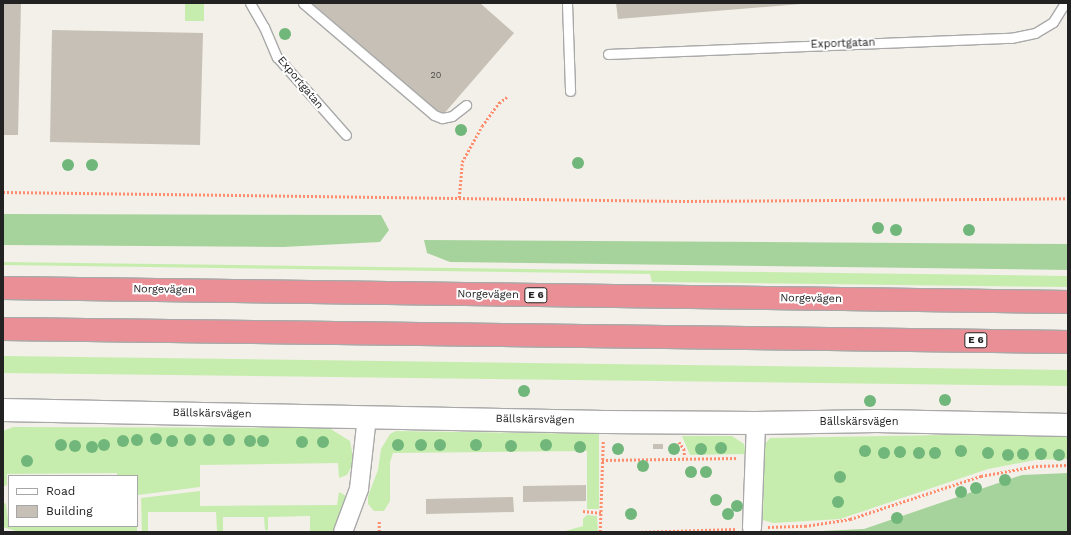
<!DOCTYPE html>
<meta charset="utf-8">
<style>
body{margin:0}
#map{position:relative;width:1071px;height:535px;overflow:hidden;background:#f2f0e8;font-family:"Work Sans",sans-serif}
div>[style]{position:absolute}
.grass>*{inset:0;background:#c6edae}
.forest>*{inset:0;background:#a6d39c}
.building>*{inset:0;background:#c7c0b7}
.path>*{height:2.5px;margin-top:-1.25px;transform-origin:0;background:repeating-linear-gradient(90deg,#ff8c6d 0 2px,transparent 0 4px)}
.roads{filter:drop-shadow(1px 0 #a9a9a9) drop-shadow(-1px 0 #a9a9a9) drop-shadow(0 1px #a9a9a9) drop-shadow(0 -1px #a9a9a9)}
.service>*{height:9px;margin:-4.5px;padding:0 4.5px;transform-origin:4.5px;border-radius:4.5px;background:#fff}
.minor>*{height:18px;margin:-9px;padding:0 9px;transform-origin:9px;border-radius:9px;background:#fff}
.tertiary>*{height:22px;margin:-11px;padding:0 11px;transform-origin:11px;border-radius:11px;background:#fff}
.motorway>*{height:22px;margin:-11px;padding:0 11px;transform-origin:11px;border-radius:11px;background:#eb8f96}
.trees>*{width:12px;height:12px;margin:-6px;border-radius:50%;background:#71b77b}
span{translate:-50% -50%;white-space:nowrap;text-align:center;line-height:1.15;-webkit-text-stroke:4px #fff;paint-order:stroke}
.number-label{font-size:9px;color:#4b4a47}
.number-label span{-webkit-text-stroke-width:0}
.shield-label span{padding:1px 3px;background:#fff;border:1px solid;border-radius:3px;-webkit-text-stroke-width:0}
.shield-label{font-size:10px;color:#222;font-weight:700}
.street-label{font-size:11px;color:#222}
.frame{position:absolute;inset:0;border:4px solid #222;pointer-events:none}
.legend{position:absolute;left:8px;top:475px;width:130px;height:52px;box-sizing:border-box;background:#fff;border:1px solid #a7a7a7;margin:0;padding:5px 7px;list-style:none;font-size:12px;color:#222}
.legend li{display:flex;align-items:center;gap:8px;height:20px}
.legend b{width:20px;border:1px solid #a7a7a7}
</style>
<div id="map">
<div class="grass">
<div style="clip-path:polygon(185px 3px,204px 3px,204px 21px,185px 21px)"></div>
<div style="clip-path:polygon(3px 262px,1068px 276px,1068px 287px,652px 282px,650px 274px,3px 265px)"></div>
<div style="clip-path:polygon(3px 356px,1068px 370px,1068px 386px,3px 373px)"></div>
<div style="clip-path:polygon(13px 427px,329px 428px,350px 441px,354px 462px,347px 475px,339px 478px,338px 463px,200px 465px,200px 487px,138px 495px,137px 476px,117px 476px,117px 473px,7px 474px,7px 485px,3px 487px,3px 431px)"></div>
<div style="clip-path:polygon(396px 431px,599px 434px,599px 509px,587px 509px,587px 451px,393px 453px,390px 462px,390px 501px,384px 511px,374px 511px,368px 504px,368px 496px,378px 470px,381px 449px,390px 434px)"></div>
<div style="clip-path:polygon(945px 435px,1068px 436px,1068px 459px,1035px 460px,988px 469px,840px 519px,773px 523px,763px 520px,764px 445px,770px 438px)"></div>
<div style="clip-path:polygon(682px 436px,732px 436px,744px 444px,746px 454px,690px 455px)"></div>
<div style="clip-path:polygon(200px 491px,200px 506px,337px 505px,339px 492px,346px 496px,349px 502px,335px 530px,332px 531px,310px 531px,310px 516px,268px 517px,268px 530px,265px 530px,264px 517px,223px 517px,223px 531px,217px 531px,216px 512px,148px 512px,148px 532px,142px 532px,141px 498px)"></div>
<div style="clip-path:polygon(3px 502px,6px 504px,9px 526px,137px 526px,137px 532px,19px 532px,3px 527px)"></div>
<div style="clip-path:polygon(587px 515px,597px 516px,598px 532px,562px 532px,583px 526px,583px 519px)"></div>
</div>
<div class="forest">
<div style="clip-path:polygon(3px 214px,381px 215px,389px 230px,380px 242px,283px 247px,3px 245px)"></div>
<div style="clip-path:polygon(424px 240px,1068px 244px,1068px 270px,450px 262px,427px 253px)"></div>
<div style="clip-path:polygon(1068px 473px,1068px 532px,799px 532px,864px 529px,1022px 475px)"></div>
</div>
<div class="building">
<div style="clip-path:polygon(3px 3px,21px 3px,18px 135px,3px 135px)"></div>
<div style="clip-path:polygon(312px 3px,480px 3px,514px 33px,442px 116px)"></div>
<div style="clip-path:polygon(616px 3px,801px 3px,801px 4px,618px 19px)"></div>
<div style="clip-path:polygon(52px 30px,203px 33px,200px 145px,50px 142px)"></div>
<div style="clip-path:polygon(653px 444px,663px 444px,663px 449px,653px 449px)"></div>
<div style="clip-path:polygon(586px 485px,586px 501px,523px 502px,523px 486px)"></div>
<div style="clip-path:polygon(513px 497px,514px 512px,426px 514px,426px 499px)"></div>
</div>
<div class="path">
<div style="left:3px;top:192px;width:680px;rotate:0.76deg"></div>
<div style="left:683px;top:201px;width:385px;rotate:-0.4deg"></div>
<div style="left:459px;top:198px;width:36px;rotate:-85deg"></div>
<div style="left:462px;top:162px;width:41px;rotate:-60.9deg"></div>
<div style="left:482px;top:126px;width:29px;rotate:-54deg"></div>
<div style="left:499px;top:103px;width:11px;rotate:-38deg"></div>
<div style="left:679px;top:442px;width:9px;rotate:54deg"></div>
<div style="left:684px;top:449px;width:8px;rotate:83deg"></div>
<div style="left:602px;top:460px;width:136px;rotate:-0.8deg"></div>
<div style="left:583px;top:511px;width:18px;rotate:6deg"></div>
<div style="left:768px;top:527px;width:37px;rotate:-2deg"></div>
<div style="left:805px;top:526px;width:46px;rotate:-8.8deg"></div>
<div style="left:850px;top:519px;width:138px;rotate:-18.2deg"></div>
<div style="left:981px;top:476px;width:56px;rotate:-10.3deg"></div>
<div style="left:1036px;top:466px;width:32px;rotate:-2deg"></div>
<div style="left:379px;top:532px;width:11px;rotate:-90deg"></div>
<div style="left:600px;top:532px;width:92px;rotate:-88.1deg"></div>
<div style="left:637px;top:532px;width:98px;rotate:-1.8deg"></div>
</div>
<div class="roads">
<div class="service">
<div style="left:250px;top:3px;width:28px;rotate:60deg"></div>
<div style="left:264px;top:27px;width:33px;rotate:67deg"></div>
<div style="left:277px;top:57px;width:104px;rotate:48.5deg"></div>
<div style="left:303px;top:3px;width:172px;rotate:40.5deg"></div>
<div style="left:434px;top:115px;width:9px;rotate:21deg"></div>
<div style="left:442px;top:118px;width:10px;rotate:-11deg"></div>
<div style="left:452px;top:116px;width:18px;rotate:-38deg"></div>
<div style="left:567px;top:3px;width:88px;rotate:88deg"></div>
<div style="left:608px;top:54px;width:403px;rotate:-2.3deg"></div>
<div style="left:1011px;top:38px;width:25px;rotate:-12deg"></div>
<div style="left:1035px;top:33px;width:21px;rotate:-31deg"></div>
<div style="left:1053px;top:22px;width:22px;rotate:-58deg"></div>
</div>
<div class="minor">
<div style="left:752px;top:528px;width:105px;rotate:-87.8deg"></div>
<div style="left:343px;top:532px;width:46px;rotate:-69.6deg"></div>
<div style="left:359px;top:489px;width:73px;rotate:-83.7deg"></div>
</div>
<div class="tertiary">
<div style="left:3px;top:410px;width:601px;rotate:1.14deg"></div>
<div style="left:604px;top:422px;width:152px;rotate:0.4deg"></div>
<div style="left:756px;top:423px;width:121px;rotate:-0.9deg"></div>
<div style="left:877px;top:421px;width:191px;rotate:1.2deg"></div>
</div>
<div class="motorway">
<div style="left:3px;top:288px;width:1065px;rotate:0.75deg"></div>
<div style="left:3px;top:329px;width:1065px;rotate:0.7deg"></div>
</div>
</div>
<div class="trees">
<div style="left:285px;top:34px"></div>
<div style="left:461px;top:130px"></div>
<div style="left:578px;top:163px"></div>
<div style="left:68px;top:165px"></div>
<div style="left:92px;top:165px"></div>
<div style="left:878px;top:228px"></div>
<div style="left:896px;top:230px"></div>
<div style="left:969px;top:230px"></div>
<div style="left:524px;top:391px"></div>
<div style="left:945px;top:400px"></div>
<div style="left:870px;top:401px"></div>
<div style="left:156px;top:439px"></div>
<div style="left:137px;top:440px"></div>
<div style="left:190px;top:440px"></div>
<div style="left:209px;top:440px"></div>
<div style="left:229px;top:440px"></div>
<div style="left:123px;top:441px"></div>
<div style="left:172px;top:441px"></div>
<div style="left:250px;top:441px"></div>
<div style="left:263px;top:441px"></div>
<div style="left:302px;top:442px"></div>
<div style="left:323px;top:442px"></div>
<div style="left:61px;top:445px"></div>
<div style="left:104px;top:445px"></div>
<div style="left:398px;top:445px"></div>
<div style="left:421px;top:445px"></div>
<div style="left:440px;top:445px"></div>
<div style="left:476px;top:445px"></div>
<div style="left:546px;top:445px"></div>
<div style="left:75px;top:446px"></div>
<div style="left:511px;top:446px"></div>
<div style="left:92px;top:447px"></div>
<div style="left:580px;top:447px"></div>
<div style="left:721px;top:448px"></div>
<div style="left:618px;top:449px"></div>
<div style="left:674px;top:449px"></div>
<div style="left:701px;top:449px"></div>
<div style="left:865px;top:451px"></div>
<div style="left:961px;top:451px"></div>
<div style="left:900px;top:452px"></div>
<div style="left:884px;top:453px"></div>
<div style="left:919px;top:453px"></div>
<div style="left:935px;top:453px"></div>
<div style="left:988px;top:453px"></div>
<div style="left:1023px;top:454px"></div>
<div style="left:1041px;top:454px"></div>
<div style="left:1008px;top:455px"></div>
<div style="left:1059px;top:455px"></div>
<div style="left:27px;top:461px"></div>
<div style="left:643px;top:466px"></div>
<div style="left:691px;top:472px"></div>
<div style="left:706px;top:472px"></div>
<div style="left:840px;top:477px"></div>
<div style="left:1005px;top:480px"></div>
<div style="left:976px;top:488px"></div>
<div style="left:961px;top:492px"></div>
<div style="left:716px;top:500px"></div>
<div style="left:838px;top:502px"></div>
<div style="left:737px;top:506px"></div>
<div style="left:631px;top:514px"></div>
<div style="left:728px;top:514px"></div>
<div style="left:897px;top:518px"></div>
</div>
<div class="number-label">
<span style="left:436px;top:75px">20</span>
</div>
<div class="shield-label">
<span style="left:536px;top:295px">E 6</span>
<span style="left:976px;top:340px">E 6</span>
</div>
<div class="street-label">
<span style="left:843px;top:44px;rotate:-2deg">Exportgatan</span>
<span style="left:300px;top:83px;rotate:50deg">Exportgatan</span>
<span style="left:164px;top:290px;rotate:1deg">Norgevägen</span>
<span style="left:488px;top:295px;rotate:1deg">Norgevägen</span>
<span style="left:811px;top:299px;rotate:1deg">Norgevägen</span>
<span style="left:212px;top:414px;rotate:1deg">Bällskärsvägen</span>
<span style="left:535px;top:420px;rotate:1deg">Bällskärsvägen</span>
<span style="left:859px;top:422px">Bällskärsvägen</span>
</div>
<div class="frame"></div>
<ul class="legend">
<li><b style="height:5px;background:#fff"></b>Road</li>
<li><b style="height:11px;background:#c7c0b7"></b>Building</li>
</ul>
</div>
